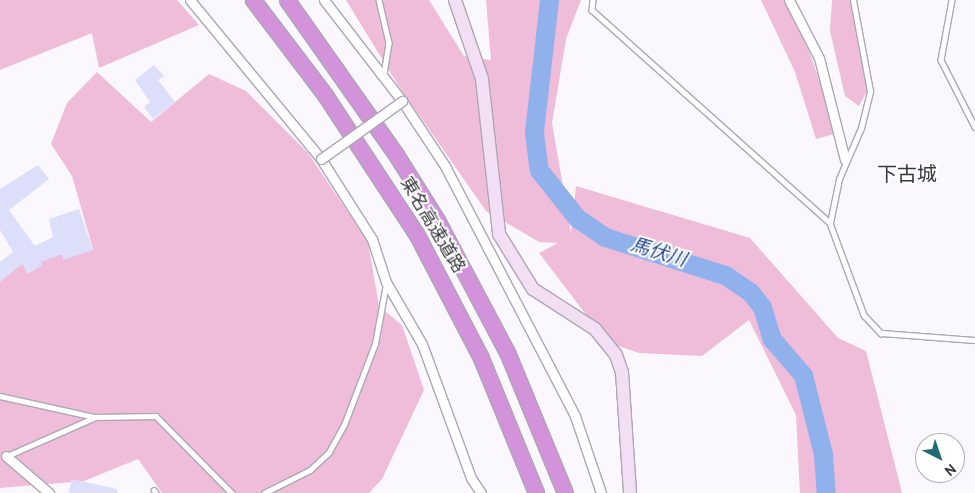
<!DOCTYPE html>
<meta charset="utf-8">
<style>
body{margin:0}
#map{position:relative;width:975px;height:493px;overflow:hidden;background:#faf7fe;font-family:Overpass,"Noto Sans JP",sans-serif}
div>[style]{position:absolute}
.green>*{inset:0;background:#efbdda}
.river>*{height:19px;margin:-9.5px;padding:0 9.5px;transform-origin:9.5px;border-radius:9.5px;background:#91b1ed}
.building>*{inset:0;background:#dddffa}
.roads{filter:drop-shadow(1px 0 #aca6b7) drop-shadow(-1px 0 #aca6b7) drop-shadow(0 1px #aca6b7) drop-shadow(0 -1px #aca6b7)}
.lane>*{height:4.5px;margin:-2.25px;padding:0 2.25px;transform-origin:2.25px;border-radius:2.25px;background:#fff}
.street>*{height:9px;margin:-4.5px;padding:0 4.5px;transform-origin:4.5px;border-radius:4.5px;background:#fff}
.secondary>*{height:12px;margin:-6px;padding:0 6px;transform-origin:6px;border-radius:6px;background:#f2dff4}
.highway>*{height:15px;margin:-7.5px;padding:0 7.5px;transform-origin:7.5px;border-radius:7.5px;background:#d393da}
.bridges{filter:drop-shadow(1px 0 #aca6b7) drop-shadow(-1px 0 #aca6b7) drop-shadow(0 1px #aca6b7) drop-shadow(0 -1px #aca6b7)}
.street-bridge>*{height:9px;margin:-4.5px;padding:0 4.5px;transform-origin:4.5px;border-radius:4.5px;background:#fff}
span{translate:-50% -50%;white-space:nowrap;text-align:center;line-height:1.15;-webkit-text-stroke:4px #fff;paint-order:stroke}
.street-label{font-size:18px;color:#39373d}
.water-label{font-size:19px;color:#204389;font-style:italic}
.quarter-label{font-size:20px;color:#39373d}
.north{position:absolute;left:915px;top:433px;width:50px;height:50px;box-sizing:border-box;background:#fff;border:1px solid #b0afb1;border-radius:50%;rotate:139deg;font-size:14px;font-weight:700;line-height:20px;text-align:center;color:#39373d}
.north::after{content:'';display:block;margin:auto;width:18px;height:22px;background:#206c71;clip-path:polygon(50% 0,100% 100%,50% 72%,0 100%)}
</style>
<div id="map">
<div class="green">
<div style="clip-path:polygon(0 0,177px 0,199px 25px,99px 68px,92px 33px,0 70px)"></div>
<div style="clip-path:polygon(346px 0,429px 0,464px 56px,491px 60px,486px 0,581px 0,566px 39px,552px 123px,571px 233px,576px 186px,750px 238px,838px 338px,866px 351px,902px 493px,800px 493px,796px 415px,749px 320px,702px 356px,639px 353px,607px 342px,539px 253px,558px 243px,539px 242px,486px 211px,398px 85px)"></div>
<div style="clip-path:polygon(761px 0,791px 0,838px 133px,816px 139px,795px 72px)"></div>
<div style="clip-path:polygon(832px 0,852px 0,870px 86px,859px 106px,845px 96px,830px 31px)"></div>
<div style="clip-path:polygon(97px 72px,151px 122px,209px 74px,246px 91px,308px 153px,368px 242px,379px 306px,402px 325px,424px 390px,382px 479px,369px 493px,162px 493px,138px 459px,84px 481px,0 488px,0 265px,93px 249px,72px 176px,51px 144px,67px 103px)"></div>
</div>
<div class="river">
<div style="left:549px;top:0;width:133px;rotate:96.5deg"></div>
<div style="left:534px;top:132px;width:38px;rotate:83deg"></div>
<div style="left:539px;top:170px;width:61px;rotate:51.6deg"></div>
<div style="left:577px;top:218px;width:34px;rotate:34deg"></div>
<div style="left:605px;top:237px;width:126px;rotate:17.6deg"></div>
<div style="left:725px;top:275px;width:30px;rotate:34deg"></div>
<div style="left:750px;top:292px;width:19px;rotate:51deg"></div>
<div style="left:762px;top:307px;width:34px;rotate:73deg"></div>
<div style="left:772px;top:339px;width:48px;rotate:49.3deg"></div>
<div style="left:803px;top:375px;width:81px;rotate:75.8deg"></div>
<div style="left:823px;top:454px;width:39px;rotate:86deg"></div>
</div>
<div class="building">
<div style="clip-path:polygon(154px 65px,164px 76px,158px 80px,175px 102px,153px 119px,144px 107px,150px 102px,135px 80px)"></div>
<div style="clip-path:polygon(38px 165px,49px 179px,9px 210px,35px 246px,53px 237px,49px 219px,79px 209px,93px 250px,63px 260px,62px 254px,41px 262px,42px 265px,28px 274px,22px 264px,0 282px,0 262px,13px 252px,0 230px,0 189px)"></div>
<div style="clip-path:polygon(71px 479px,117px 489px,117px 493px,69px 493px)"></div>
</div>
<div class="roads">
<div class="lane">
<div style="left:379px;top:0;width:44px;rotate:76.9deg"></div>
<div style="left:389px;top:43px;width:33px;rotate:99deg"></div>
<div style="left:593px;top:0;width:10px;rotate:96deg"></div>
<div style="left:592px;top:10px;width:319px;rotate:41.8deg"></div>
<div style="left:830px;top:223px;width:98px;rotate:69.7deg"></div>
<div style="left:864px;top:315px;width:25px;rotate:47deg"></div>
<div style="left:881px;top:333px;width:94px;rotate:4.3deg"></div>
<div style="left:952px;top:0;width:61px;rotate:100.4deg"></div>
<div style="left:941px;top:60px;width:75px;rotate:63.1deg"></div>
<div style="left:830px;top:223px;width:45px;rotate:-78.4deg"></div>
<div style="left:839px;top:179px;width:56px;rotate:-66.7deg"></div>
<div style="left:861px;top:128px;width:38px;rotate:-76deg"></div>
<div style="left:870px;top:91px;width:93px;rotate:-100.6deg"></div>
<div style="left:0;top:396px;width:97px;rotate:12.5deg"></div>
<div style="left:95px;top:417px;width:61px;rotate:-0.9deg"></div>
<div style="left:156px;top:416px;width:108px;rotate:45.4deg"></div>
<div style="left:7px;top:456px;width:94px;rotate:-23.8deg"></div>
<div style="left:154px;top:490px;width:4px;rotate:56deg"></div>
<div style="left:264px;top:493px;width:51px;rotate:-26.6deg"></div>
<div style="left:310px;top:470px;width:26px;rotate:-43deg"></div>
<div style="left:329px;top:452px;width:31px;rotate:-61deg"></div>
<div style="left:344px;top:425px;width:87px;rotate:-69.1deg"></div>
<div style="left:375px;top:344px;width:61px;rotate:-79.6deg"></div>
</div>
<div class="street">
<div style="left:190px;top:0;width:206px;rotate:50.5deg"></div>
<div style="left:321px;top:159px;width:95px;rotate:57.5deg"></div>
<div style="left:372px;top:239px;width:45px;rotate:72deg"></div>
<div style="left:386px;top:282px;width:72px;rotate:59.9deg"></div>
<div style="left:422px;top:344px;width:143px;rotate:69.9deg"></div>
<div style="left:471px;top:478px;width:18px;rotate:56deg"></div>
<div style="left:324px;top:0;width:128px;rotate:52.3deg"></div>
<div style="left:402px;top:101px;width:78px;rotate:56.5deg"></div>
<div style="left:445px;top:166px;width:282px;rotate:62.5deg"></div>
<div style="left:575px;top:416px;width:81px;rotate:71.3deg"></div>
<div style="left:789px;top:0;width:65px;rotate:62.7deg"></div>
<div style="left:819px;top:58px;width:105px;rotate:75.7deg"></div>
<div style="left:6px;top:456px;width:57px;rotate:40.7deg"></div>
</div>
<div class="secondary">
<div style="left:455px;top:0;width:83px;rotate:71.1deg"></div>
<div style="left:482px;top:79px;width:156px;rotate:83.7deg"></div>
<div style="left:499px;top:234px;width:65px;rotate:58.3deg"></div>
<div style="left:533px;top:289px;width:74px;rotate:32.8deg"></div>
<div style="left:595px;top:329px;width:33px;rotate:51deg"></div>
<div style="left:616px;top:355px;width:18px;rotate:71deg"></div>
<div style="left:622px;top:372px;width:121px;rotate:86.2deg"></div>
</div>
<div class="highway">
<div style="left:253px;top:0;width:119px;rotate:52.8deg"></div>
<div style="left:325px;top:95px;width:168px;rotate:56.7deg"></div>
<div style="left:417px;top:235px;width:139px;rotate:62.5deg"></div>
<div style="left:481px;top:358px;width:146px;rotate:67.8deg"></div>
<div style="left:287px;top:0;width:187px;rotate:54.8deg"></div>
<div style="left:395px;top:153px;width:79px;rotate:57.9deg"></div>
<div style="left:437px;top:220px;width:149px;rotate:62.1deg"></div>
<div style="left:507px;top:352px;width:152px;rotate:67.6deg"></div>
</div>
</div>
<div class="bridges">
<div class="street-bridge">
<div style="left:321px;top:159px;width:100px;rotate:-35.6deg"></div>
</div>
</div>
<div class="street-label">
<span style="left:431px;top:226px;rotate:59deg">東名高速道路</span>
</div>
<div class="water-label">
<span style="left:658px;top:254px;rotate:17deg">馬伏川</span>
</div>
<div class="quarter-label">
<span style="left:907px;top:176px">下古城</span>
</div>
<div class="north">N</div>
</div>
